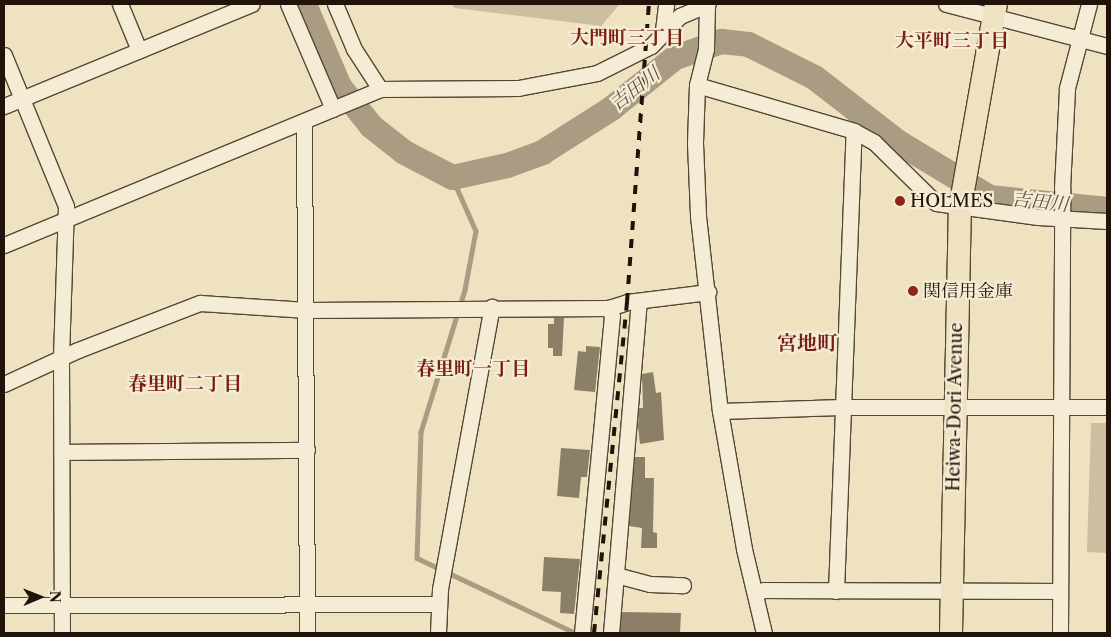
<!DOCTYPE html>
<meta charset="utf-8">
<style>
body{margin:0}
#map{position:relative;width:1111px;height:637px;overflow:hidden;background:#efe2c0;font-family:"Libre Caslon Text","Noto Serif JP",serif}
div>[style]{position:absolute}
.green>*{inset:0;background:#ccbfa1}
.stream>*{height:4.5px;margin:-2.25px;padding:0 2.25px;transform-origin:2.25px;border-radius:2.25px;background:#a99c82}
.river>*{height:25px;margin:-12.5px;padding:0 12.5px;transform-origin:12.5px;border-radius:12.5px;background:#a99c82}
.building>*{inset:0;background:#8c7f68}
.roads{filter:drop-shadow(1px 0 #544737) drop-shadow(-1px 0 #544737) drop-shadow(0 1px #544737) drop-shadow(0 -1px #544737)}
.minor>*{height:15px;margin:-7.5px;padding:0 7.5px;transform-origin:7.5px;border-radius:7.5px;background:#f5ecd6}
.highway>*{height:22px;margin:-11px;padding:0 11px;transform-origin:11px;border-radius:11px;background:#efe2c0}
.rail>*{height:4px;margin-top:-2px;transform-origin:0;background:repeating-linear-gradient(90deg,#211309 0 9px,transparent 0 18px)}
.dots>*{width:14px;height:14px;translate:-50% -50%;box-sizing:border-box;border:2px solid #f5ecd6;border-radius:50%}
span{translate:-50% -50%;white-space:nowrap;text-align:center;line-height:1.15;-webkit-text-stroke:4.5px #f5ecd6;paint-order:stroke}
.poi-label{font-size:18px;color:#211309}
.left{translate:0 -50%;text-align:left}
.street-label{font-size:18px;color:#211309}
.neighbourhood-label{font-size:19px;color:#7a1f14;font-weight:700}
.water-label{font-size:19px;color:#5e513f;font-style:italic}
.quarter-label{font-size:20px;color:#7a1f14;font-weight:700}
.frame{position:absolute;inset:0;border:5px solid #211309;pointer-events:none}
.north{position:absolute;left:15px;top:572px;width:50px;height:50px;-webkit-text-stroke:4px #f5ecd6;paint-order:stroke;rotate:89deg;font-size:14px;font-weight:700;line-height:20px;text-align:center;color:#211309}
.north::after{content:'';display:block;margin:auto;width:18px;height:22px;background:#211309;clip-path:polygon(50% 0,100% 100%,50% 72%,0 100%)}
</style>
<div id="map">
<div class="green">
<div style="clip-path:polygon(451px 4px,620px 4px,601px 26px,455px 8px)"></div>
<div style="clip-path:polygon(1091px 423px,1107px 423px,1107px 553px,1087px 552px)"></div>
</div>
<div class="stream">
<div style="left:452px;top:177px;width:59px;rotate:66deg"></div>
<div style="left:476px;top:231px;width:60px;rotate:100.6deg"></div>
<div style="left:465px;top:290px;width:149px;rotate:107.2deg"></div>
<div style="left:421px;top:432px;width:126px;rotate:91.8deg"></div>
<div style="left:417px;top:558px;width:176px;rotate:25.3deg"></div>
</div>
<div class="river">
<div style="left:304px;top:4px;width:89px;rotate:66.9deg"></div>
<div style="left:339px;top:86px;width:51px;rotate:51.3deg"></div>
<div style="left:371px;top:126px;width:42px;rotate:38.2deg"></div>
<div style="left:404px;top:152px;width:54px;rotate:27.5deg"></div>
<div style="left:452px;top:177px;width:56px;rotate:-12.3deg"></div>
<div style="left:507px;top:165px;width:37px;rotate:-20deg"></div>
<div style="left:542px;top:152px;width:82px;rotate:-32.5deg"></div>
<div style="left:611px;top:108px;width:82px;rotate:-38.6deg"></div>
<div style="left:675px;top:57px;width:49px;rotate:-19.2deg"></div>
<div style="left:721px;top:41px;width:27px;rotate:6deg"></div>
<div style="left:748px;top:44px;width:74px;rotate:26.6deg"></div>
<div style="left:814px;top:77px;width:106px;rotate:37.7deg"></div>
<div style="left:898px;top:142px;width:106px;rotate:31.1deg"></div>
<div style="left:989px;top:197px;width:119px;rotate:5.8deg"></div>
</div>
<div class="building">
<div style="clip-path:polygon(554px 318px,564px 318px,562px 356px,553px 356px,553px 348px,548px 348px,548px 324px,554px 324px)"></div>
<div style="clip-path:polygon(586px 346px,600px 347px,595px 392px,574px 390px,578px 351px,586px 352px)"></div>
<div style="clip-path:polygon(653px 372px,656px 393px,661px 392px,664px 440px,640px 444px,638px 427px,639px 408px,643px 408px,642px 374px)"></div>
<div style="clip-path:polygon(561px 448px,590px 450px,587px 477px,581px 477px,579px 498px,557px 496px)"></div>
<div style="clip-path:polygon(635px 457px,645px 457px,645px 478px,654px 478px,653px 532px,657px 533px,657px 548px,641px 548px,642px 528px,629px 526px)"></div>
<div style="clip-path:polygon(544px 557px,580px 559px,574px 614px,560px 613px,561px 592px,542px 591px)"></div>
<div style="clip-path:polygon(622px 612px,681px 613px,680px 633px,620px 633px)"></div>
</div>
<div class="roads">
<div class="minor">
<div style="left:120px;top:4px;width:50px;rotate:67.6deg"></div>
<div style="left:288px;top:4px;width:114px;rotate:66.8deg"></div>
<div style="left:335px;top:4px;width:49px;rotate:67.1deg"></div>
<div style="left:354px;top:49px;width:48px;rotate:57deg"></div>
<div style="left:707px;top:4px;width:45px;rotate:91.3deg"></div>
<div style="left:706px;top:49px;width:37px;rotate:104deg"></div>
<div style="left:697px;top:85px;width:58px;rotate:92deg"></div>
<div style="left:695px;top:143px;width:73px;rotate:87.6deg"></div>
<div style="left:698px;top:216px;width:196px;rotate:83.6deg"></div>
<div style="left:720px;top:411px;width:140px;rotate:80.1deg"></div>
<div style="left:744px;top:549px;width:86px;rotate:76.6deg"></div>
<div style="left:946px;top:4px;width:166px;rotate:14.6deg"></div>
<div style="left:663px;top:30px;width:26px;rotate:-83deg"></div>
<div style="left:4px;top:55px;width:163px;rotate:67.7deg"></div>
<div style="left:66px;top:206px;width:153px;rotate:91.9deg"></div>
<div style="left:61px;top:359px;width:274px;rotate:89.8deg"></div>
<div style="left:697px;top:85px;width:164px;rotate:16.3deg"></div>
<div style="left:854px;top:131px;width:23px;rotate:29deg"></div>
<div style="left:874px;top:142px;width:87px;rotate:44.5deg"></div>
<div style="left:936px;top:203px;width:103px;rotate:7.8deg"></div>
<div style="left:1038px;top:217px;width:69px;rotate:3.3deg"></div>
<div style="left:4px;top:106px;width:268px;rotate:-22.4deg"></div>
<div style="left:304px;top:121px;width:512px;rotate:89.66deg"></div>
<div style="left:4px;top:245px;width:407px;rotate:-22.5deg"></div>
<div style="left:380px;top:89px;width:138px;rotate:-0.4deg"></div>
<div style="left:518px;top:88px;width:80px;rotate:-10.8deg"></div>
<div style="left:597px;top:73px;width:60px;rotate:-26.6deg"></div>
<div style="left:651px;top:46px;width:42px;rotate:-46deg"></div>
<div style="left:680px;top:16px;width:30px;rotate:-23deg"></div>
<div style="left:4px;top:384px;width:81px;rotate:-24.7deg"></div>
<div style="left:78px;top:350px;width:131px;rotate:-21.1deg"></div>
<div style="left:200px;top:303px;width:107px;rotate:3.7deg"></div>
<div style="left:307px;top:310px;width:302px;rotate:-0.4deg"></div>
<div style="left:609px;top:308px;width:19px;rotate:-18deg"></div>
<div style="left:627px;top:302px;width:82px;rotate:-7deg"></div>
<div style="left:720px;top:411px;width:121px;rotate:-1.9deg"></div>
<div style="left:841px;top:407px;width:266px"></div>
<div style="left:62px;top:452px;width:245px;rotate:-0.5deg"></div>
<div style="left:616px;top:575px;width:35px;rotate:15deg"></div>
<div style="left:650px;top:584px;width:33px;rotate:2deg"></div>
<div style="left:836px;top:591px;width:460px;rotate:-87.8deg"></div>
<div style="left:755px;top:593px;width:9px;rotate:-18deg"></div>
<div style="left:764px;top:590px;width:296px;rotate:0.2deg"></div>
<div style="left:4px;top:605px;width:434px;rotate:-0.1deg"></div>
<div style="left:438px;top:633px;width:44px;rotate:-87.4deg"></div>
<div style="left:440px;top:589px;width:287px;rotate:-79.6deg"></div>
<div style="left:582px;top:633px;width:318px;rotate:-84.6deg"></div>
<div style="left:612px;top:316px;width:9px;rotate:-111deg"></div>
<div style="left:611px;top:633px;width:332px;rotate:-85.2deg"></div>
<div style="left:1060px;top:633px;width:445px;rotate:-89.7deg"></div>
<div style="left:1062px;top:188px;width:100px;rotate:-87.1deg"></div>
<div style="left:1067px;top:88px;width:87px;rotate:-75.3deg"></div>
</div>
<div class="highway">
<div style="left:951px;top:633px;width:425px;rotate:-88.8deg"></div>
<div style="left:960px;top:208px;width:207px;rotate:-80deg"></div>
</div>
</div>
<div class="rail">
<div style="left:594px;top:633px;width:333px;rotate:-84.3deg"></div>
<div style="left:627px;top:302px;width:299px;rotate:-85.8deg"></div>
</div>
<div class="dots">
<div style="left:900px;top:201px;background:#8f2418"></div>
<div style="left:913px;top:291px;background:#8f2418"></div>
</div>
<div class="poi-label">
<span class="left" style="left:910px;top:201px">HOLMES</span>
<span class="left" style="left:923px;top:291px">関信用金庫</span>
</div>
<div class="street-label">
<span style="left:955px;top:407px;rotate:-89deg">Heiwa-Dori Avenue</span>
</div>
<div class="neighbourhood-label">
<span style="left:627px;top:38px">大門町三丁目</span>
<span style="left:952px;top:41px">大平町三丁目</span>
<span style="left:473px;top:369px">春里町一丁目</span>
<span style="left:185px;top:384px">春里町二丁目</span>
</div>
<div class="water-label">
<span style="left:635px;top:89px;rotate:-38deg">吉田川</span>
<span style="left:1040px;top:202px;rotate:6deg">吉田川</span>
</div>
<div class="quarter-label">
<span style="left:807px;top:343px">宮地町</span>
</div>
<div class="frame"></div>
<div class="north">N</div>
</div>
